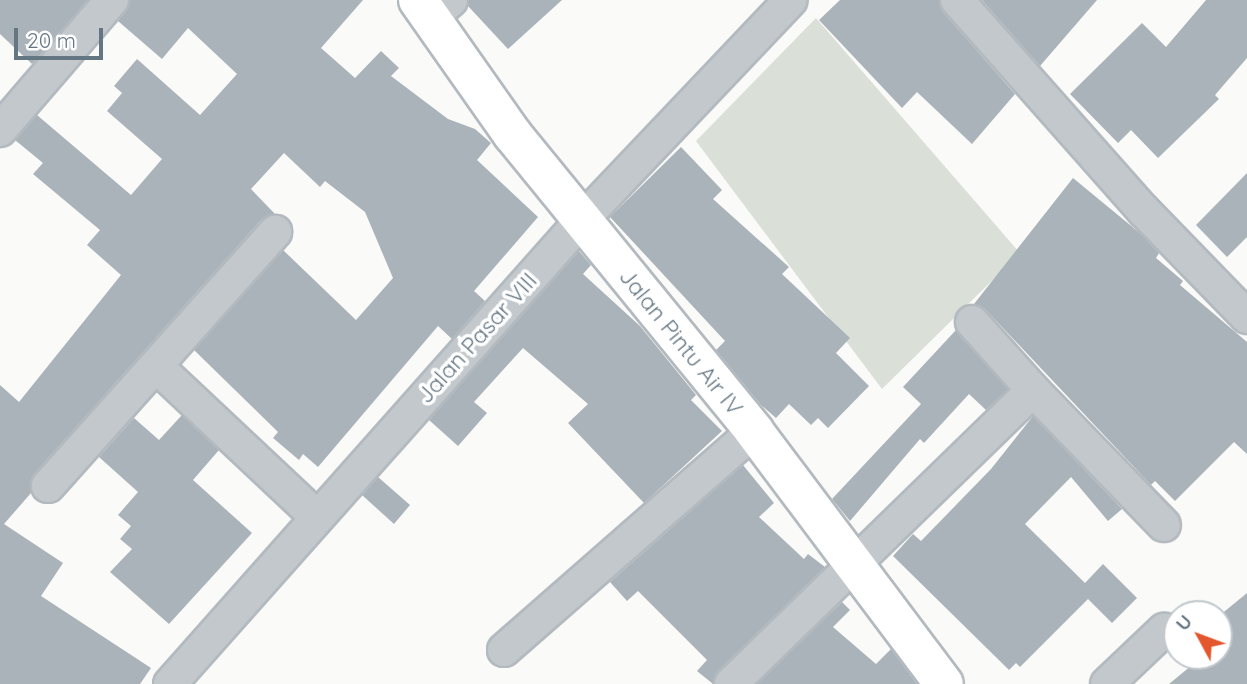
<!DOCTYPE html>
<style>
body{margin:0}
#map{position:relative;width:1247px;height:684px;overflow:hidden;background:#fafaf8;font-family:Quicksand,sans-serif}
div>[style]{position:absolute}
.green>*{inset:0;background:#dadfd7}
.building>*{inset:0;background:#aab3b9}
.roads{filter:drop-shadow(2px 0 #b3babf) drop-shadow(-2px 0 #b3babf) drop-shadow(0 2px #b3babf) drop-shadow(0 -2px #b3babf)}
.street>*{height:32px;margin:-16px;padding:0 16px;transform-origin:16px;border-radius:16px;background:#c3c8cc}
.secondary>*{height:38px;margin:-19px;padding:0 19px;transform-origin:19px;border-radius:19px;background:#fff}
span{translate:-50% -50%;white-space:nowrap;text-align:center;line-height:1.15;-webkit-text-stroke:7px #fff;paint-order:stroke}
.street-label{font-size:23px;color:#657683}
.north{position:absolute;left:1163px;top:600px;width:70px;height:70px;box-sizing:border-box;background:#fff;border:2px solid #c1c8cd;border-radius:50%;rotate:311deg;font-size:19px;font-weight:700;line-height:28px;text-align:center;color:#657683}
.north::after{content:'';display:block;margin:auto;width:24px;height:32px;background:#e4572e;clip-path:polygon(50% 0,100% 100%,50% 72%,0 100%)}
.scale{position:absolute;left:14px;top:28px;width:89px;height:32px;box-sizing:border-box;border:4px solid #657683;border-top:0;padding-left:9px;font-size:21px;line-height:24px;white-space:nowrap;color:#657683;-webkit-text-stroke:5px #fff;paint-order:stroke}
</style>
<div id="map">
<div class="green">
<div style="clip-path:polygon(816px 18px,1020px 253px,882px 389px,696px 141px)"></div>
</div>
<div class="building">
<div style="clip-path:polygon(0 0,88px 0,32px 64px,0 34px)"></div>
<div style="clip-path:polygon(130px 0,363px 0,321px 48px,355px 78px,381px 51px,399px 68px,391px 76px,448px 119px,475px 129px,491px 143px,477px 160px,538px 217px,474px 291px,485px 301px,452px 339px,438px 326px,318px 467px,303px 454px,299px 460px,273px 438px,278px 432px,194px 350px,283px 250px,356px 320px,393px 278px,365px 212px,325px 181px,320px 187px,284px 153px,251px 189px,275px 214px,261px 220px,34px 474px,31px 493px,4px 524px,63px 563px,41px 596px,151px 668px,140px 684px,0 684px,0 385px,19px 402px,121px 275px,87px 245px,100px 230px,33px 174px,43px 163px,15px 140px,37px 115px,131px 195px,162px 159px,107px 111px,122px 93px,114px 86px,137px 59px,200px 115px,237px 74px,188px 28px,162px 59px,118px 21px)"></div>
<div style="clip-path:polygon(469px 0,562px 0,508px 49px,468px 6px)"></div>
<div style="clip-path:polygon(840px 0,939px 0,943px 12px,1015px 94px,972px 144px,917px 92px,902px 108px,819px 20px)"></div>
<div style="clip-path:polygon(982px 0,1097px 0,1040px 66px)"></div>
<div style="clip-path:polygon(1206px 0,1247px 0,1247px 58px,1215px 95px,1219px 99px,1158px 158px,1131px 130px,1118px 143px,1070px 94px,1142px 23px,1166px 47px)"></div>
<div style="clip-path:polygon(681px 147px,722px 190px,713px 199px,789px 267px,782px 274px,850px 338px,836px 353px,869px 386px,828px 428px,818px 418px,811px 425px,789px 404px,776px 418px,761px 405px,716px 350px,725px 341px,610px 217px)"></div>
<div style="clip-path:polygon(1247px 173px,1247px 237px,1227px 257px,1196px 225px)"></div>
<div style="clip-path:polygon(1073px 178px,1141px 234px,1159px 253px,1156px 258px,1183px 281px,1180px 285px,1247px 342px,1247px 454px,1234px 442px,1175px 501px,1155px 481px,1151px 485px,986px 310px,974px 304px)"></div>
<div style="clip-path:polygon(579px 251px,591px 265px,583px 274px,640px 326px,696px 395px,691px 400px,722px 431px,644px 503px,568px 423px,588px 404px,523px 348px,474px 402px,487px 413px,458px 446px,429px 420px)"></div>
<div style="clip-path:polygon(956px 330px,1008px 389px,986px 410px,969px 394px,924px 443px,920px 439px,850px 521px,832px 499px,921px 404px,903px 387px)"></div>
<div style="clip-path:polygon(182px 415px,219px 450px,193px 480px,252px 533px,169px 624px,110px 572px,132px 549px,120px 539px,131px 526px,118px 515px,138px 492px,99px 457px,134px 418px,159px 440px)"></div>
<div style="clip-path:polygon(1033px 416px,1122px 509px,1108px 521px,1071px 477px,1025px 524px,1085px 583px,1103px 564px,1137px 598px,1112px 623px,1088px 599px,1020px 667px,1016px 663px,1009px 670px,893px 556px,913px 534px,921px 541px,991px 469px)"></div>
<div style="clip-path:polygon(743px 465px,774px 503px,759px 517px,804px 559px,808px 554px,825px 567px,718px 671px,713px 684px,697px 671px,707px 660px,638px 591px,627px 601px,610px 582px)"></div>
<div style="clip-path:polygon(378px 477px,410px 505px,394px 524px,362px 495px)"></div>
<div style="clip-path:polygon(1247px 593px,1247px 684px,1169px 684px,1203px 656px,1219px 656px,1219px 616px)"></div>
<div style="clip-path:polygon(842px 602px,850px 610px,833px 627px,876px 664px,891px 649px,917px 684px,757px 684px)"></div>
</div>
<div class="roads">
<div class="street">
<div style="left:957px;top:0;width:282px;rotate:48.5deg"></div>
<div style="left:1144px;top:211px;width:148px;rotate:45.8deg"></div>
<div style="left:431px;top:17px;width:26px;rotate:-40deg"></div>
<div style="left:0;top:130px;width:172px;rotate:-49.3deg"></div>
<div style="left:972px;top:322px;width:91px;rotate:48.1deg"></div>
<div style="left:156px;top:366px;width:221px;rotate:43.2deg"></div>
<div style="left:48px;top:486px;width:341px;rotate:-48.2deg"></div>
<div style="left:504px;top:650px;width:332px;rotate:-41.2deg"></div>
<div style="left:170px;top:684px;width:621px;rotate:-48.4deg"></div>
<div style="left:582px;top:220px;width:303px;rotate:-46.5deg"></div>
<div style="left:731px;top:684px;width:421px;rotate:-44.2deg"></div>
<div style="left:1033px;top:390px;width:188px;rotate:45.9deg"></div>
<div style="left:1107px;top:684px;width:79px;rotate:-43.5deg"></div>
</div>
<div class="secondary">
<div style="left:418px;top:0;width:165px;rotate:54.9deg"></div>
<div style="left:513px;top:135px;width:382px;rotate:50.8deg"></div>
<div style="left:754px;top:431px;width:316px;rotate:53.1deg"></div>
</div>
</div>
<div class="street-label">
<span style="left:477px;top:338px;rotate:-48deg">Jalan Pasar VIII</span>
<span style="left:681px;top:342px;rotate:51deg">Jalan Pintu Air IV</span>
</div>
<div class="north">U</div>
<div class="scale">20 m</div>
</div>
